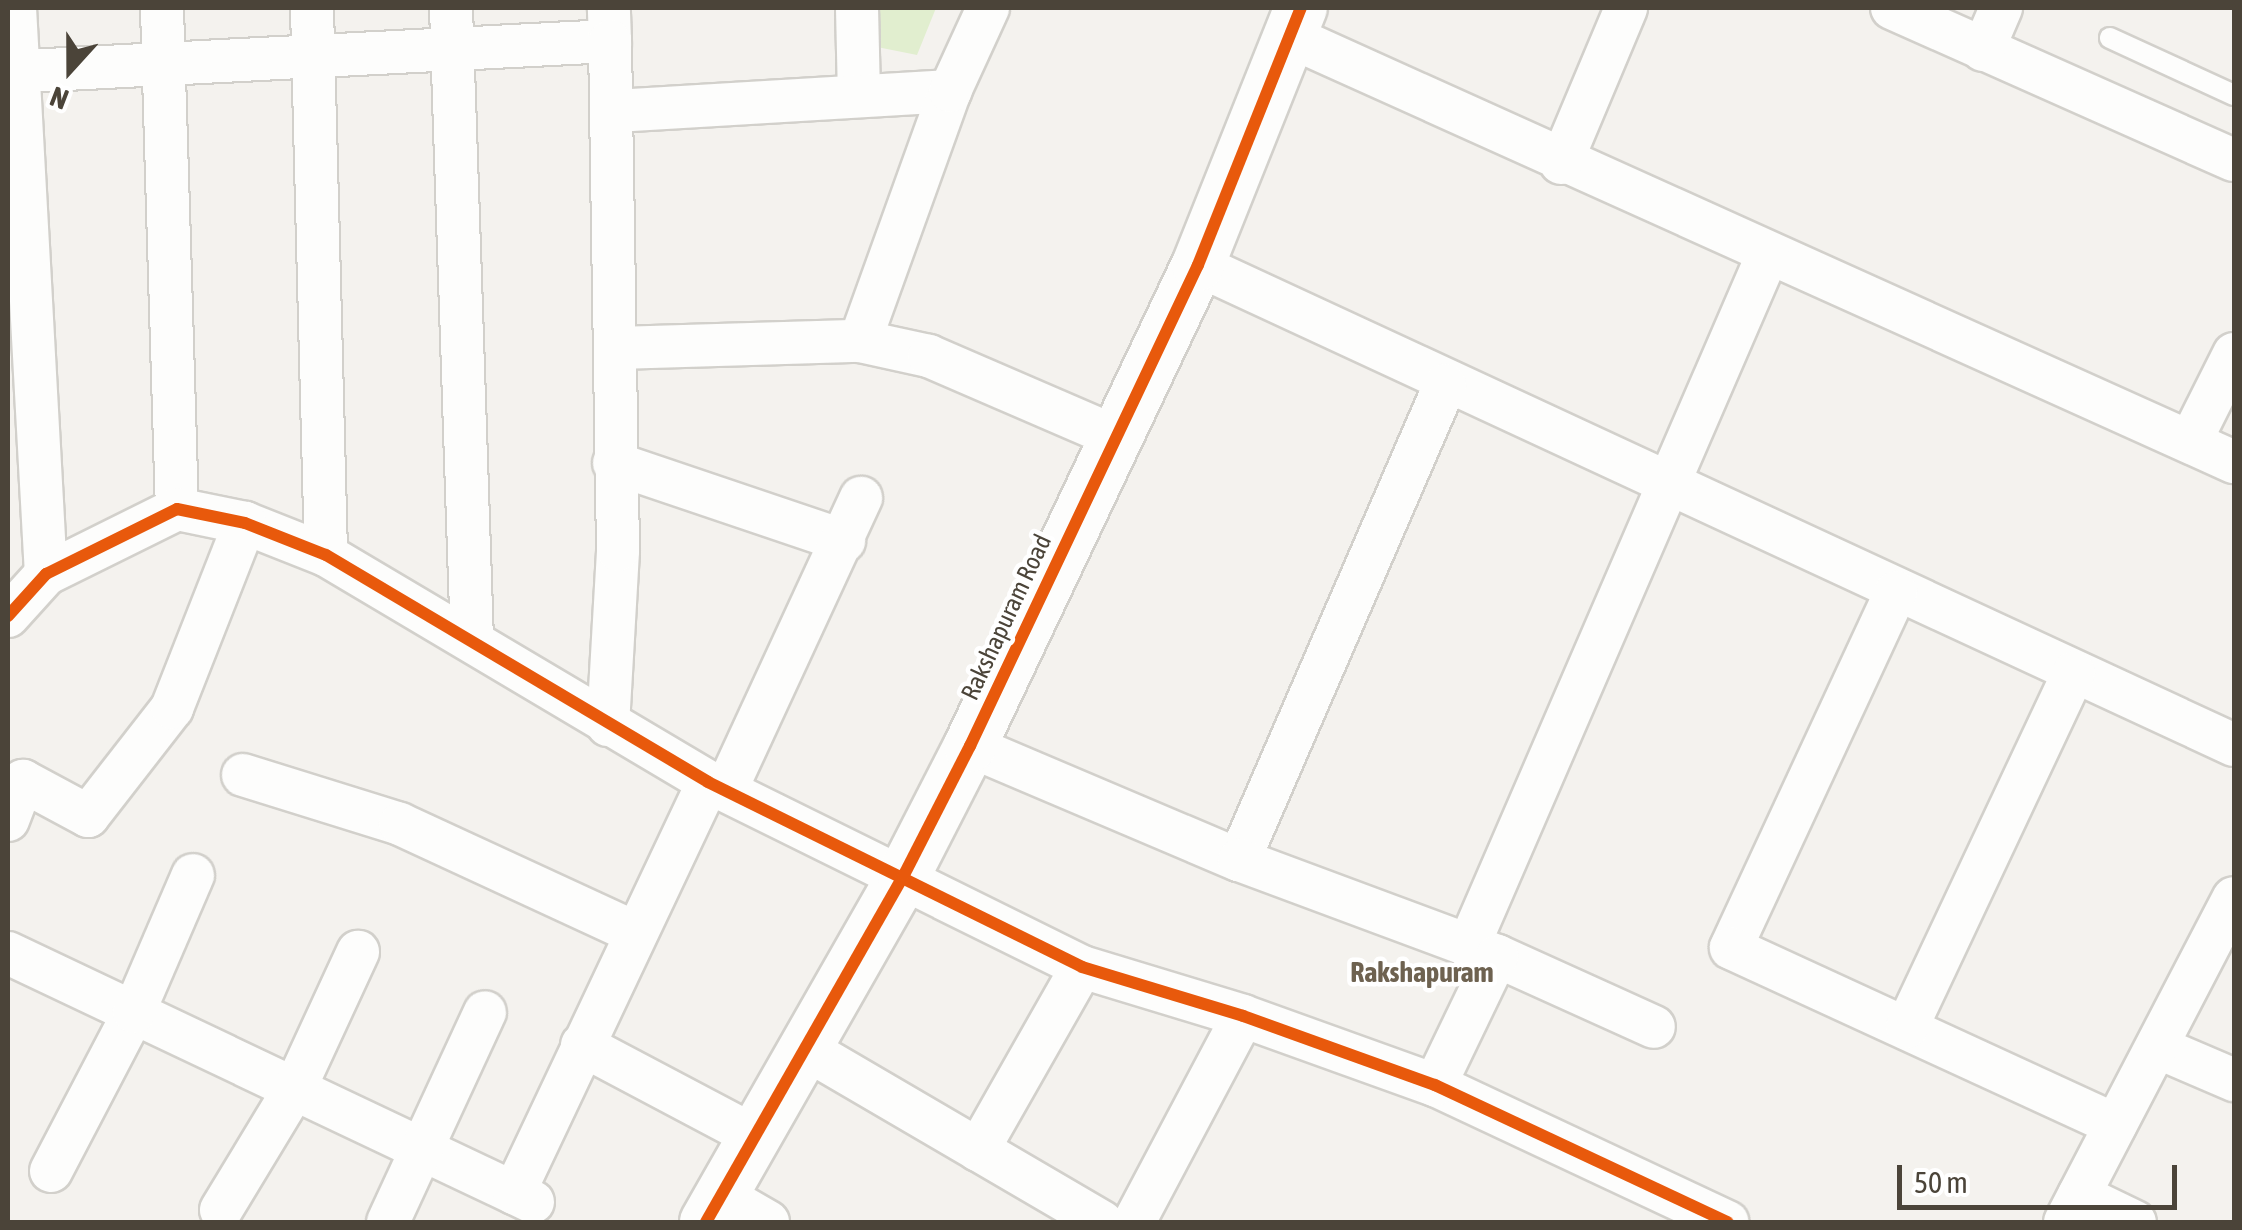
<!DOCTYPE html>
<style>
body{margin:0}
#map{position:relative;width:2242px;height:1230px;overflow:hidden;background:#f4f2ee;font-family:"Asap Condensed",sans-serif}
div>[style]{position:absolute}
.green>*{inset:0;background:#e1eecf}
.roads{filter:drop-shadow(2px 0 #d2d0cb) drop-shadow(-2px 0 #d2d0cb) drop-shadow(0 2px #d2d0cb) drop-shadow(0 -2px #d2d0cb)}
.service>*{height:20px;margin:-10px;padding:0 10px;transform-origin:10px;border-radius:10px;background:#fdfdfc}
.minor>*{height:42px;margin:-21px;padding:0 21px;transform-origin:21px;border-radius:21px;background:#fdfdfc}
.tertiary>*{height:52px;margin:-26px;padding:0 26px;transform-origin:26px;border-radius:26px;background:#fdfdfc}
.cycleway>*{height:12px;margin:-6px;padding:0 6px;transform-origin:6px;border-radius:6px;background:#e8590c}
span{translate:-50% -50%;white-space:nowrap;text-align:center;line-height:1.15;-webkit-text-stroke:9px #fff;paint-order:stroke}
.street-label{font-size:25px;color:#4b4439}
.neighbourhood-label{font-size:28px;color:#6e6250;font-weight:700}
.frame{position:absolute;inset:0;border:10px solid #4b4439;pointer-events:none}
.north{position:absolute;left:20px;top:20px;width:100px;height:100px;-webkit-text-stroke:8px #fff;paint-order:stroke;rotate:201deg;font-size:28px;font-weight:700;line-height:40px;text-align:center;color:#4b4439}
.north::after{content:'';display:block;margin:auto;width:35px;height:45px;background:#4b4439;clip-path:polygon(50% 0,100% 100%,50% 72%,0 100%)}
.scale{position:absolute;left:1897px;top:1165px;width:280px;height:45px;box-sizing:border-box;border:5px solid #4b4439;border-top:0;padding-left:12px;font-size:30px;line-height:35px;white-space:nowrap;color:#4b4439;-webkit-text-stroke:8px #fff;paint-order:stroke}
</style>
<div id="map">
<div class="green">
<div style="clip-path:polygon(866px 8px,936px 8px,917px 55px,852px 42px)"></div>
</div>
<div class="roads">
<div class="service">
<div style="left:2110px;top:38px;width:136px;rotate:24.7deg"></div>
</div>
<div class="minor">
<div style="left:15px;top:8px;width:567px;rotate:86.87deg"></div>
<div style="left:162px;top:8px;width:501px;rotate:88.29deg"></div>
<div style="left:312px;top:8px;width:547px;rotate:88.53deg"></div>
<div style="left:451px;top:8px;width:632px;rotate:88.1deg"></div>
<div style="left:857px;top:8px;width:88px;rotate:88.7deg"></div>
<div style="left:1892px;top:8px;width:374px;rotate:24deg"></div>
<div style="left:1289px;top:36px;width:1037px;rotate:24.27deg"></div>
<div style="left:1983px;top:50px;width:46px;rotate:-66.8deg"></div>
<div style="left:8px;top:72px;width:603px;rotate:-2.95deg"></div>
<div style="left:610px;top:41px;width:33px;rotate:-92deg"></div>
<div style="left:615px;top:111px;width:336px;rotate:-3.4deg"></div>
<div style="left:1561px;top:163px;width:168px;rotate:-67.2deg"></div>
<div style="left:1198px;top:265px;width:1142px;rotate:24.86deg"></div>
<div style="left:860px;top:341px;width:266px;rotate:-70.2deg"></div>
<div style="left:950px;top:91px;width:91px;rotate:-65.4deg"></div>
<div style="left:617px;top:348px;width:243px;rotate:-1.7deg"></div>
<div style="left:860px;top:341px;width:71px;rotate:12.3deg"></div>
<div style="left:929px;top:356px;width:202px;rotate:23.4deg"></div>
<div style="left:2192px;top:438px;width:94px;rotate:-63.4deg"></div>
<div style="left:614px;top:463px;width:243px;rotate:18.7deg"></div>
<div style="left:1896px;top:592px;width:392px;rotate:114.9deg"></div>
<div style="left:1731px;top:948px;width:423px;rotate:24.7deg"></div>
<div style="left:8px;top:616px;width:57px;rotate:-47.9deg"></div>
<div style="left:46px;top:574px;width:146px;rotate:-26.4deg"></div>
<div style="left:177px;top:509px;width:69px;rotate:11.6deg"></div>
<div style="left:245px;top:523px;width:87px;rotate:21.6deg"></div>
<div style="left:326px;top:555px;width:444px;rotate:30.7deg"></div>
<div style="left:708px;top:782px;width:417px;rotate:26.3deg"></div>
<div style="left:1082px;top:967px;width:168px;rotate:16.9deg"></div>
<div style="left:1243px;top:1016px;width:204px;rotate:19.8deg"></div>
<div style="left:1435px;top:1085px;width:323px;rotate:25.1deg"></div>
<div style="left:608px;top:725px;width:175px;rotate:-86.7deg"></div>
<div style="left:618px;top:550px;width:509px;rotate:-90.9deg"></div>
<div style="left:970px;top:746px;width:292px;rotate:23deg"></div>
<div style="left:1239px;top:860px;width:518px;rotate:-66.55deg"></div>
<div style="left:243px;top:775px;width:164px;rotate:17.3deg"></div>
<div style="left:400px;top:824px;width:260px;rotate:24.8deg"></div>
<div style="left:726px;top:790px;width:322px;rotate:-65.2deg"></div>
<div style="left:8px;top:820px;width:42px;rotate:-69deg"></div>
<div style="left:23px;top:781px;width:74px;rotate:28.3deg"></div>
<div style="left:88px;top:816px;width:137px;rotate:-52.1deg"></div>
<div style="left:172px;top:708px;width:199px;rotate:-68.5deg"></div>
<div style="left:1239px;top:860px;width:275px;rotate:20.4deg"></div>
<div style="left:1497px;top:956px;width:172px;rotate:24.3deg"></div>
<div style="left:1468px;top:947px;width:755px;rotate:-66.59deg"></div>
<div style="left:8px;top:953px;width:581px;rotate:25.37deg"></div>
<div style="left:1907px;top:1027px;width:392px;rotate:-64.8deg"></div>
<div style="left:582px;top:1045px;width:197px;rotate:27.9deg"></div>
<div style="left:2157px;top:1047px;width:84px;rotate:23.2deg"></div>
<div style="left:806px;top:1049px;width:343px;rotate:30.3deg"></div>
<div style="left:1435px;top:1085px;width:143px;rotate:-64.3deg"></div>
<div style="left:978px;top:1150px;width:210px;rotate:-60.4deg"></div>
<div style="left:51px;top:1171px;width:179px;rotate:-62.4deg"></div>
<div style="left:134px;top:1012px;width:149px;rotate:-66.7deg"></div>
<div style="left:514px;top:1193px;width:454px;rotate:-64.7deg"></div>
<div style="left:2079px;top:1195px;width:62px;rotate:25.7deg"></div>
<div style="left:723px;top:1196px;width:52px;rotate:30deg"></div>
<div style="left:221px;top:1210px;width:145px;rotate:-58.8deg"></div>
<div style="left:296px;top:1086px;width:148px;rotate:-65.2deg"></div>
<div style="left:388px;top:1222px;width:231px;rotate:-65.2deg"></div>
<div style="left:1134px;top:1222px;width:233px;rotate:-62.1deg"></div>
<div style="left:2065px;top:1222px;width:365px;rotate:-62.5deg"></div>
</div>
<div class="tertiary">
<div style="left:706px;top:1222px;width:400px;rotate:-60.3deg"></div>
<div style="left:904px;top:875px;width:145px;rotate:-62.9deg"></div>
<div style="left:970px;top:746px;width:532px;rotate:-64.64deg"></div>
<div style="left:1198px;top:265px;width:277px;rotate:-68.2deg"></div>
</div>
</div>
<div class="cycleway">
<div style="left:8px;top:616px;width:57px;rotate:-47.9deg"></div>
<div style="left:46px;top:574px;width:146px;rotate:-26.4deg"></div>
<div style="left:177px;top:509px;width:69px;rotate:11.6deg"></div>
<div style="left:245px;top:523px;width:87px;rotate:21.6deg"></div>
<div style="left:326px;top:555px;width:444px;rotate:30.7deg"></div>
<div style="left:708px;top:782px;width:417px;rotate:26.3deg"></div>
<div style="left:1082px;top:967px;width:168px;rotate:16.9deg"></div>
<div style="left:1243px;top:1016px;width:204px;rotate:19.8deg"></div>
<div style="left:1435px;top:1085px;width:323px;rotate:25.1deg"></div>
<div style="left:706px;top:1222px;width:400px;rotate:-60.3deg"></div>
<div style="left:904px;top:875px;width:145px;rotate:-62.9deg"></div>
<div style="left:970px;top:746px;width:532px;rotate:-64.64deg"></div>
<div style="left:1198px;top:265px;width:277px;rotate:-68.2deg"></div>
</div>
<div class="street-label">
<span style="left:1006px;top:617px;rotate:-65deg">Rakshapuram Road</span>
</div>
<div class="neighbourhood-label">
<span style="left:1422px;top:972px">Rakshapuram</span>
</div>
<div class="frame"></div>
<div class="north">N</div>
<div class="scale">50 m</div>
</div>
